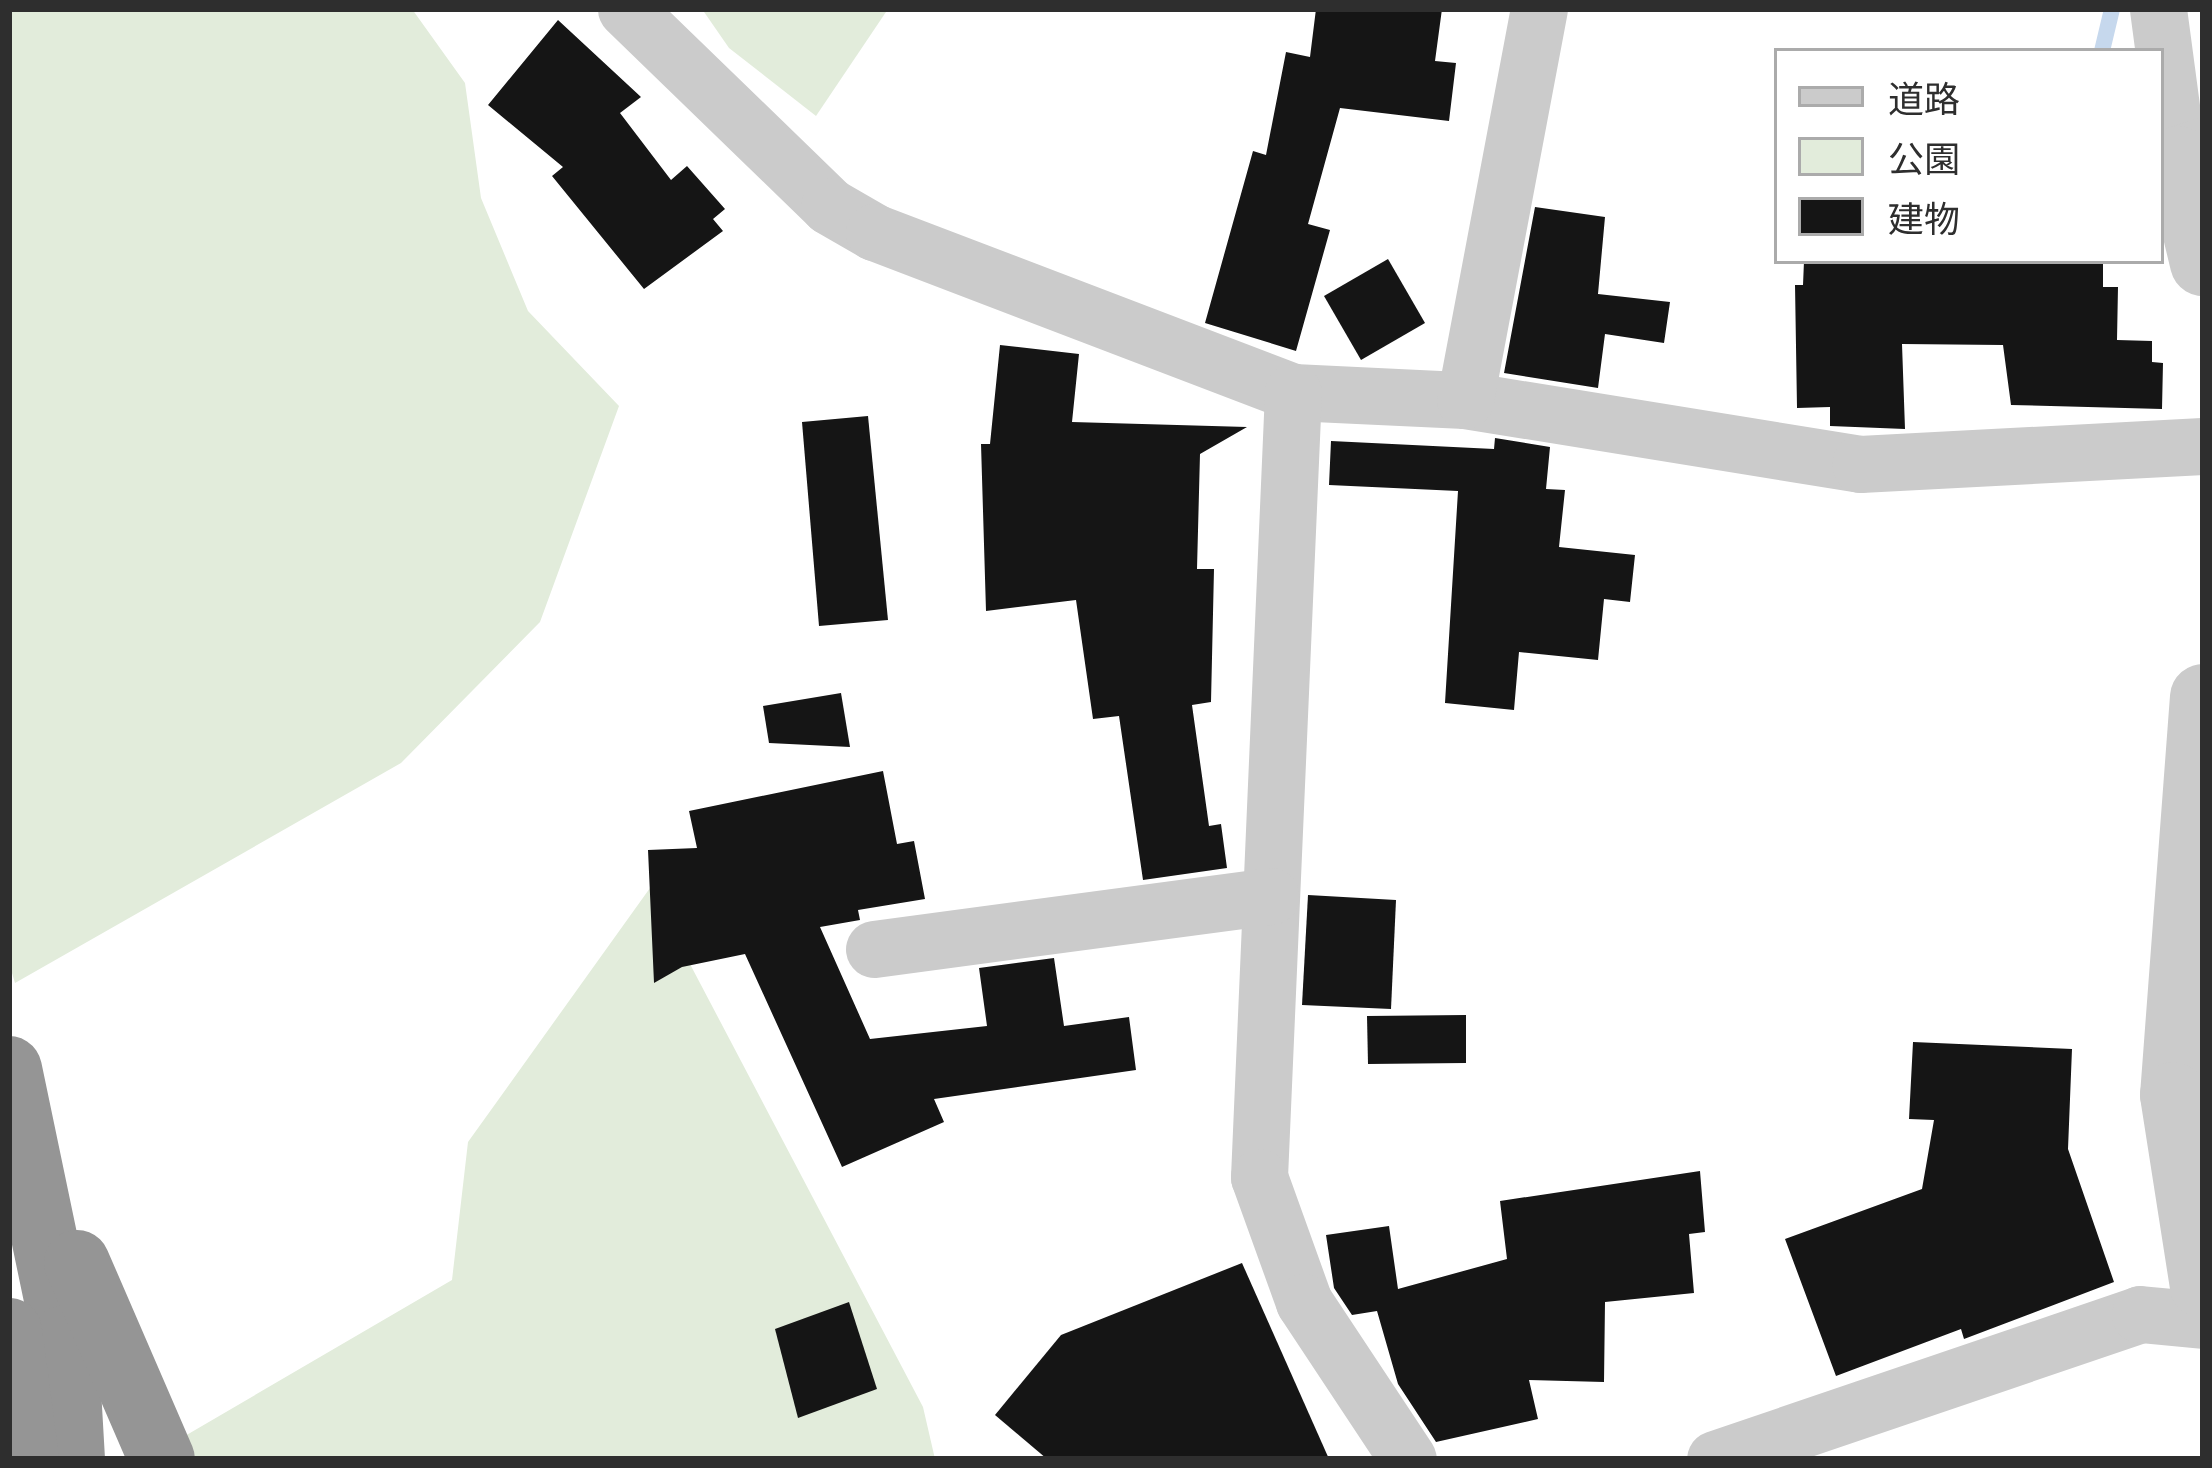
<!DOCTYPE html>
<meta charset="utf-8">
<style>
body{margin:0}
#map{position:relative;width:2212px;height:1468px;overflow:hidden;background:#fff;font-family:"Exo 2","Noto Sans JP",sans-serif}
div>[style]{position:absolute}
.green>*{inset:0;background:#e2ecdb}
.stream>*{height:16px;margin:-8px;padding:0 8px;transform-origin:8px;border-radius:8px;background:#c6d8ed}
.building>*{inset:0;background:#151515}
.minor>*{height:57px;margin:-28.5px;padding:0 28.5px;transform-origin:28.5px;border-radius:28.5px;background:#cbcbcb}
.tertiary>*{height:66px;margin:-33px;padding:0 33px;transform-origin:33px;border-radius:33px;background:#cbcbcb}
.motorway>*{height:66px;margin:-33px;padding:0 33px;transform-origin:33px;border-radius:33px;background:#959595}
span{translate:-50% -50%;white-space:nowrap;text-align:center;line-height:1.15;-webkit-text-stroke:12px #fff;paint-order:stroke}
.frame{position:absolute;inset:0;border:12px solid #2e2e2e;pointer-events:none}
.legend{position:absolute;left:1774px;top:48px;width:390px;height:216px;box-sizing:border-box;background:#fff;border:3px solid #ababab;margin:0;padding:15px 21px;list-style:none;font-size:36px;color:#2e2e2e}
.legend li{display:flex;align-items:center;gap:24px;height:60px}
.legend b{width:60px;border:3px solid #ababab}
</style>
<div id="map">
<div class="green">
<div style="clip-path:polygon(9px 9px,412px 9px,465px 83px,481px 198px,528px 311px,619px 406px,540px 622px,401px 763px,15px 983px,9px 963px)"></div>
<div style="clip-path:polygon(702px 9px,888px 9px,816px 116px,729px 48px)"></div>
<div style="clip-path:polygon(650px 888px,923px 1407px,935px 1459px,188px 1459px,178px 1440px,452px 1280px,468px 1142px)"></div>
</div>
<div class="stream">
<div style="left:2102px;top:51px;width:43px;rotate:-76.6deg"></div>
</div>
<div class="building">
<div style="clip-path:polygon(1316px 9px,1442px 9px,1435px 61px,1456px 63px,1449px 121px,1340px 108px,1308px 224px,1330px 230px,1296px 351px,1205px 323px,1253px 151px,1266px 155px,1286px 52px,1310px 57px)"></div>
<div style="clip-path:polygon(558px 20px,641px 97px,620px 113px,671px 180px,687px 166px,725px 209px,713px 219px,723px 231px,644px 289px,552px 176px,563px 167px,488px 105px)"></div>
<div style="clip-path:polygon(1535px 207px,1605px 217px,1598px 294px,1670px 302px,1664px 343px,1605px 334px,1598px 388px,1504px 373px)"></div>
<div style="clip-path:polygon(1388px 259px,1425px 323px,1361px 360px,1324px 296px)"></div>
<div style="clip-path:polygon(1804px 261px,2103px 261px,2103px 287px,2118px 287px,2117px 340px,2152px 341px,2152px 362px,2163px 363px,2162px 409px,2011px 405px,2003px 345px,1902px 344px,1905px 429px,1830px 426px,1830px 407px,1797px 408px,1795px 285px,1803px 285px)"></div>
<div style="clip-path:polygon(1000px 345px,1079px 354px,1072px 422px,1247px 427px,1200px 454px,1197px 569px,1214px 569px,1211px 702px,1192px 705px,1209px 826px,1221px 824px,1227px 868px,1143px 880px,1119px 716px,1093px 719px,1076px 600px,986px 611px,981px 444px,990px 444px)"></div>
<div style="clip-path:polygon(868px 416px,888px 620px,819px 626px,802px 422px)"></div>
<div style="clip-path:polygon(1495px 438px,1550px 447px,1546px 489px,1565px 490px,1559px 547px,1635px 555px,1630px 602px,1604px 599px,1598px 660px,1519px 652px,1514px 710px,1445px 703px,1458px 491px,1329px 485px,1331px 441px,1494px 449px)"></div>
<div style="clip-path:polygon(841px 693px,850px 747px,769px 743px,763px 706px)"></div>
<div style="clip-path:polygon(883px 771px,897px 844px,914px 841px,925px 899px,858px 910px,860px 920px,820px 927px,870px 1039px,987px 1026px,979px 968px,1054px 958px,1064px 1026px,1129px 1017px,1136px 1070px,934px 1099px,944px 1122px,842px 1167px,745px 954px,682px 967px,654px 983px,648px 850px,697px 848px,689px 811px)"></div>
<div style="clip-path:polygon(1308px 895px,1396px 900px,1391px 1009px,1302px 1005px)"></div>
<div style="clip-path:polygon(1466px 1015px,1466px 1063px,1368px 1064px,1367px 1016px)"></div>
<div style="clip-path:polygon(1913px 1042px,2072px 1049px,2068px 1149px,2114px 1282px,1964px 1339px,1961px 1329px,1836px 1376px,1785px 1239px,1922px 1189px,1934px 1120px,1909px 1119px)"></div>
<div style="clip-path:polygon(1700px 1171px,1705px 1232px,1689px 1234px,1694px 1293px,1605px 1302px,1604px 1382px,1529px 1380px,1538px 1419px,1436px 1442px,1398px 1384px,1377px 1311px,1352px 1315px,1334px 1288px,1326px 1235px,1389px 1226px,1398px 1289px,1507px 1259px,1500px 1201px)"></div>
<div style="clip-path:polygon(1242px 1263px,1329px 1459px,1047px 1459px,995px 1415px,1061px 1335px)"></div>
<div style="clip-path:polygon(849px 1302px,877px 1389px,798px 1418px,775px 1329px)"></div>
</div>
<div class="minor">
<div style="left:626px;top:9px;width:283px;rotate:44.1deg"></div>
<div style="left:829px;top:206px;width:52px;rotate:30deg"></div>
<div style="left:874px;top:232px;width:449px;rotate:20.9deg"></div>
<div style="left:1293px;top:392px;width:172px;rotate:2.7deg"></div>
<div style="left:1465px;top:400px;width:400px;rotate:9.2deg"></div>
<div style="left:1860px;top:464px;width:343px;rotate:-3deg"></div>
<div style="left:2158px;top:9px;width:151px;rotate:82.4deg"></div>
<div style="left:1293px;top:392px;width:786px;rotate:92.48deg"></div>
<div style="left:1259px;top:1177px;width:133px;rotate:70.2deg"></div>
<div style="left:1304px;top:1302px;width:188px;rotate:56.5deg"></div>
<div style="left:1465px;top:400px;width:398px;rotate:-79.3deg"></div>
<div style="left:874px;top:949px;width:400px;rotate:-7.6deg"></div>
<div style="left:1715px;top:1459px;width:449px;rotate:-18.8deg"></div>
<div style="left:2140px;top:1314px;width:63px;rotate:5.4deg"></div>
</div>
<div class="tertiary">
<div style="left:2203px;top:151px;width:26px;rotate:162deg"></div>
<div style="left:2178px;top:159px;width:107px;rotate:76.5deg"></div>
<div style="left:2203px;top:697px;width:399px;rotate:94.3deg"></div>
<div style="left:2173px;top:1095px;width:193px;rotate:81.1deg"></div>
</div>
<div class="motorway">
<div style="left:9px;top:1069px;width:275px;rotate:78.2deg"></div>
<div style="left:65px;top:1338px;width:121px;rotate:86.7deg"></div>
<div style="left:77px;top:1263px;width:214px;rotate:66.6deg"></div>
<div style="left:9px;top:1331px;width:129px;rotate:82.4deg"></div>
</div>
<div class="frame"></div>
<ul class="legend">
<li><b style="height:15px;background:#cbcbcb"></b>道路</li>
<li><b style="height:33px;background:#e2ecdb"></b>公園</li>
<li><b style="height:33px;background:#151515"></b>建物</li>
</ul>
</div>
